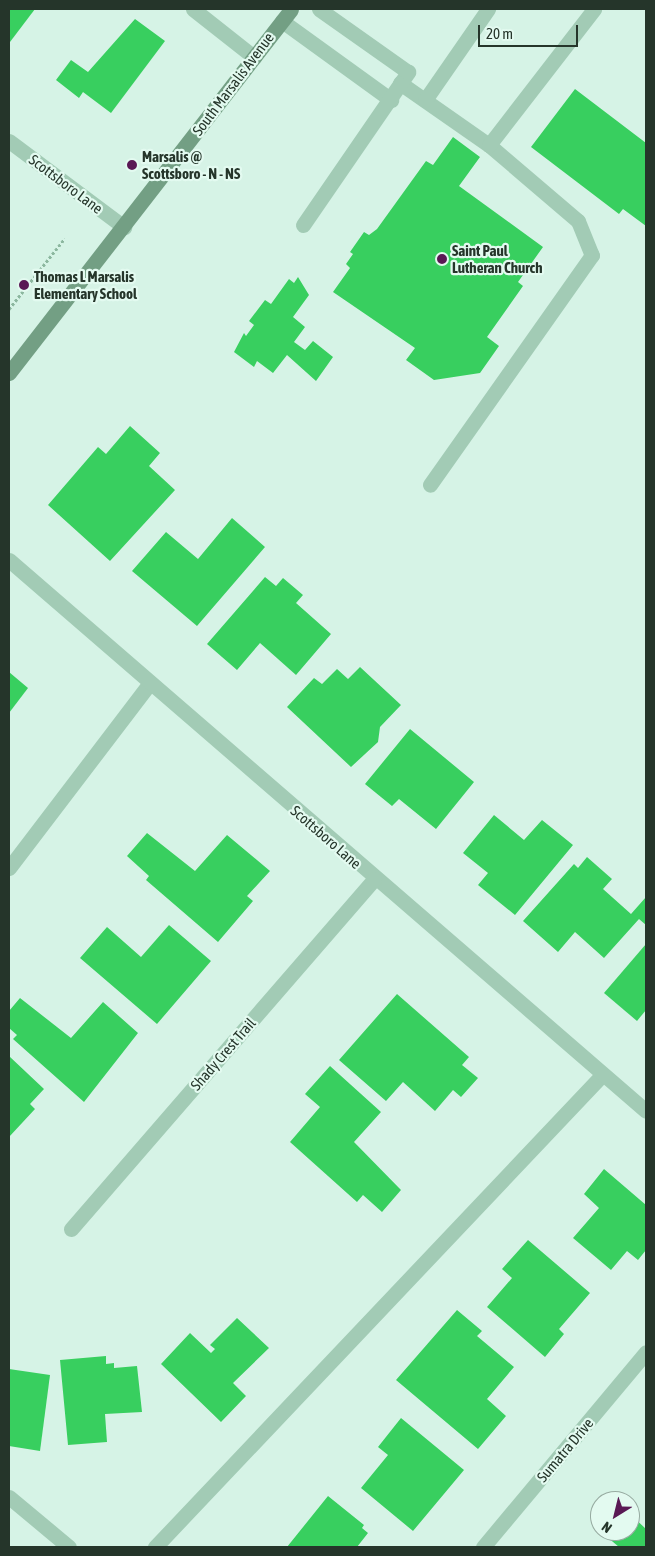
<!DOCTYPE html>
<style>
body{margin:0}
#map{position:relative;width:655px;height:1556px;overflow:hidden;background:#d6f3e6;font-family:"Asap Condensed",sans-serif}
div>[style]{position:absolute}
.building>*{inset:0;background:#38cf5f}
.path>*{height:3px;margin-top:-1.5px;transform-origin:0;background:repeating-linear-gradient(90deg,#8cb79f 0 2.5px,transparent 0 5px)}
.lane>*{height:15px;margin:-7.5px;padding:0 7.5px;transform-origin:7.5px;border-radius:7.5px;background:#a2cbb5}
.street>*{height:15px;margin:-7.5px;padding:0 7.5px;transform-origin:7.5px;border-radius:7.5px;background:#a2cbb5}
.secondary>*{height:15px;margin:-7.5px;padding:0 7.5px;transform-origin:7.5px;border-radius:7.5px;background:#739f84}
.dots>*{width:14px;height:14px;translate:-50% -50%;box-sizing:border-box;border:2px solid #e3faf0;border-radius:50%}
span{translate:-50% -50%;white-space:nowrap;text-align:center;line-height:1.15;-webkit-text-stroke:4.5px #e3faf0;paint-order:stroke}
.street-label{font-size:15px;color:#25352a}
.poi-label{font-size:15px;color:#25352a;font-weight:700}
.left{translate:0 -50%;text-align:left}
.frame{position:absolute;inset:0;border:10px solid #25352a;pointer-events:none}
.north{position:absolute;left:590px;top:1491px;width:50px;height:50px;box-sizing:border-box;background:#e3faf0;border:1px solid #97aba1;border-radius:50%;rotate:216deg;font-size:14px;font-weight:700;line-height:20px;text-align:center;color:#25352a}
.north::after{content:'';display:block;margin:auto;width:18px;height:22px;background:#591854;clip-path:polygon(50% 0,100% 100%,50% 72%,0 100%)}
.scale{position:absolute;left:478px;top:25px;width:100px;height:22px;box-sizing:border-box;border:2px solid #25352a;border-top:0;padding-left:6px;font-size:15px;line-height:18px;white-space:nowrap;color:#25352a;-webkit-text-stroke:4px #e3faf0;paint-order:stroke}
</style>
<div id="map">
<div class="building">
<div style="clip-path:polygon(9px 9px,35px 9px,10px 42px,9px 41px)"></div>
<div style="clip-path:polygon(135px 19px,165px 41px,111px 113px,83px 92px,79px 98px,56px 80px,71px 60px,88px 72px)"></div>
<div style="clip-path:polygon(575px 89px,646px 143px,646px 226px,623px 209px,619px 214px,531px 147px)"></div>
<div style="clip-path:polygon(453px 137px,480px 157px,459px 186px,543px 247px,518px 282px,523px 286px,487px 337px,499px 346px,480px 373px,434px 380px,406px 360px,415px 348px,333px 292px,350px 268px,346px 264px,353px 254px,350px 252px,364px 232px,369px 235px,377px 229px,426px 161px,433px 165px)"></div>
<div style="clip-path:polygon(298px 277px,309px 295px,293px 317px,305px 327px,294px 342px,305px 350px,313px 341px,333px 357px,316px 381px,287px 355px,273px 373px,257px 361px,254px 367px,234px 352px,244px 333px,246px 336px,254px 325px,249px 321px,265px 300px,271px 304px,289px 279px,294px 283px)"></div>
<div style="clip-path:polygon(130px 426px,160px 453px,149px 466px,175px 490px,110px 561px,48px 505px,98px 447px,106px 454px)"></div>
<div style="clip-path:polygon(232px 518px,265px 547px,197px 626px,132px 571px,166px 532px,198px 559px)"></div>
<div style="clip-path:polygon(265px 577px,276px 586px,283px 578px,303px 595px,296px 603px,331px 634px,296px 675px,260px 643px,237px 670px,207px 644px)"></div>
<div style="clip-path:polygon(360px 667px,401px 705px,380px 727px,378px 742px,351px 767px,287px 707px,314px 678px,322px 684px,337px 669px,348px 679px)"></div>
<div style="clip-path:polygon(9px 672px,28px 688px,9px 713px)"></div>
<div style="clip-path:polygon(410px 729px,474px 782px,436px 829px,399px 799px,392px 806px,365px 784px)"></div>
<div style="clip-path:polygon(494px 815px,524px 840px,542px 820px,573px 845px,515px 915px,478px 885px,488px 873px,463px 853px)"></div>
<div style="clip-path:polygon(147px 833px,195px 871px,227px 835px,270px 871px,247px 896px,253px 901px,218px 942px,146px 880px,149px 876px,127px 856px)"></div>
<div style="clip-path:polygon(587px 857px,612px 879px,603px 889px,631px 914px,646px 897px,646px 925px,639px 919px,604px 958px,575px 932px,558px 952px,523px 921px,574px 864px,578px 868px)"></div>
<div style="clip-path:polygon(169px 925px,211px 961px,157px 1024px,80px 958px,107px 927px,141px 957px)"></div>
<div style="clip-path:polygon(646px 944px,646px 1010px,637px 1021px,604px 993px)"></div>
<div style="clip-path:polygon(397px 994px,469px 1057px,462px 1065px,478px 1078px,461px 1097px,453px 1090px,435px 1111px,403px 1082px,386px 1101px,339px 1060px)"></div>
<div style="clip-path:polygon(20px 998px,71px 1038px,103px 1002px,138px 1033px,84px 1102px,13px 1039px,17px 1035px,9px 1028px,9px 1011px)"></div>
<div style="clip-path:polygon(9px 1056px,44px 1089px,30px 1104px,35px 1109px,9px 1137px)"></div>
<div style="clip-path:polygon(330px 1066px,381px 1112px,354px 1142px,401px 1190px,382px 1212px,363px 1195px,357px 1202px,290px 1142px,320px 1107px,305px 1094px)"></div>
<div style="clip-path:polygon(604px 1169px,646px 1205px,646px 1250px,638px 1260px,627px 1251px,611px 1270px,573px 1238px,599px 1208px,584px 1194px)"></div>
<div style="clip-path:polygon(528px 1240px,590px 1293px,559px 1329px,564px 1334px,545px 1357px,487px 1307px,512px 1278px,502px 1269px)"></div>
<div style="clip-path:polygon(457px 1310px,482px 1331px,477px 1336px,514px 1367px,487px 1399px,506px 1416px,478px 1449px,396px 1380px)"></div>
<div style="clip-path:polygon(237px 1318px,269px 1348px,233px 1383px,246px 1396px,221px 1422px,161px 1364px,190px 1333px,211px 1353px,215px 1349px,210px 1345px)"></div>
<div style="clip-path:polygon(106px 1356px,106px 1364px,114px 1363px,114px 1368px,137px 1366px,142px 1412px,105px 1414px,107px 1442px,68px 1445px,60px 1360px)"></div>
<div style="clip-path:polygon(9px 1369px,50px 1375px,40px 1451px,9px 1446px)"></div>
<div style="clip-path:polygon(401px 1418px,464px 1470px,413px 1531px,361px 1488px,388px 1455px,378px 1447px)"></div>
<div style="clip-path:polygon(328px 1496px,364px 1525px,362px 1528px,368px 1533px,357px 1547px,287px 1547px)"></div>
<div style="clip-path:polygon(630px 1514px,646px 1529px,646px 1547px,619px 1547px,600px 1531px,630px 1531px)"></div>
</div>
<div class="path">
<div style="left:9px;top:309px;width:90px;rotate:-51.7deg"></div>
</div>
<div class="lane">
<div style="left:193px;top:9px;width:78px;rotate:38.2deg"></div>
<div style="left:282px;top:21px;width:135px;rotate:35.9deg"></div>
<div style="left:400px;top:83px;width:108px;rotate:34.9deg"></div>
<div style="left:489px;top:145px;width:117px;rotate:40.5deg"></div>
<div style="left:578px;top:221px;width:37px;rotate:68deg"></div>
<div style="left:592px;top:255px;width:281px;rotate:125.2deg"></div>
<div style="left:425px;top:100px;width:111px;rotate:-55.3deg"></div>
<div style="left:489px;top:145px;width:172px;rotate:-52.3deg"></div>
<div style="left:303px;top:225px;width:186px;rotate:-55.5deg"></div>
<div style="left:408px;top:72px;width:109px;rotate:-144.7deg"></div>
<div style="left:9px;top:868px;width:233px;rotate:-52.7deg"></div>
<div style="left:9px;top:1497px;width:78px;rotate:39.8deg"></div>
<div style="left:155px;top:1547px;width:651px;rotate:-46.55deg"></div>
</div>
<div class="street">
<div style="left:9px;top:141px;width:144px;rotate:36.8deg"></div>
<div style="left:9px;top:560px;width:842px;rotate:40.86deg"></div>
<div style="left:71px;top:1229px;width:463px;rotate:-49.1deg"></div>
<div style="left:483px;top:1547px;width:254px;rotate:-50.1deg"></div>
</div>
<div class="secondary">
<div style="left:9px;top:373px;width:460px;rotate:-52.2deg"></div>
</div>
<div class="dots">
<div style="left:132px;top:165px;background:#591854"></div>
<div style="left:442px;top:259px;background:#591854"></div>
<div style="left:24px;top:285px;background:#591854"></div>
</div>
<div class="street-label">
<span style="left:233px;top:84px;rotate:-53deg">South Marsalis Avenue</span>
<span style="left:66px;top:184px;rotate:37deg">Scottsboro Lane</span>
<span style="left:326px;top:837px;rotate:41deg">Scottsboro Lane</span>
<span style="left:223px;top:1054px;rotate:-49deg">Shady Crest Trail</span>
<span style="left:565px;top:1450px;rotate:-50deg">Sumatra Drive</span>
</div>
<div class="poi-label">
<span class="left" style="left:142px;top:165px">Marsalis @<br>Scottsboro - N - NS</span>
<span class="left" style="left:452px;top:259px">Saint Paul<br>Lutheran Church</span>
<span class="left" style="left:34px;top:285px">Thomas L Marsalis<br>Elementary School</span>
</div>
<div class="frame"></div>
<div class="north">N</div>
<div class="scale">20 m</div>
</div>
